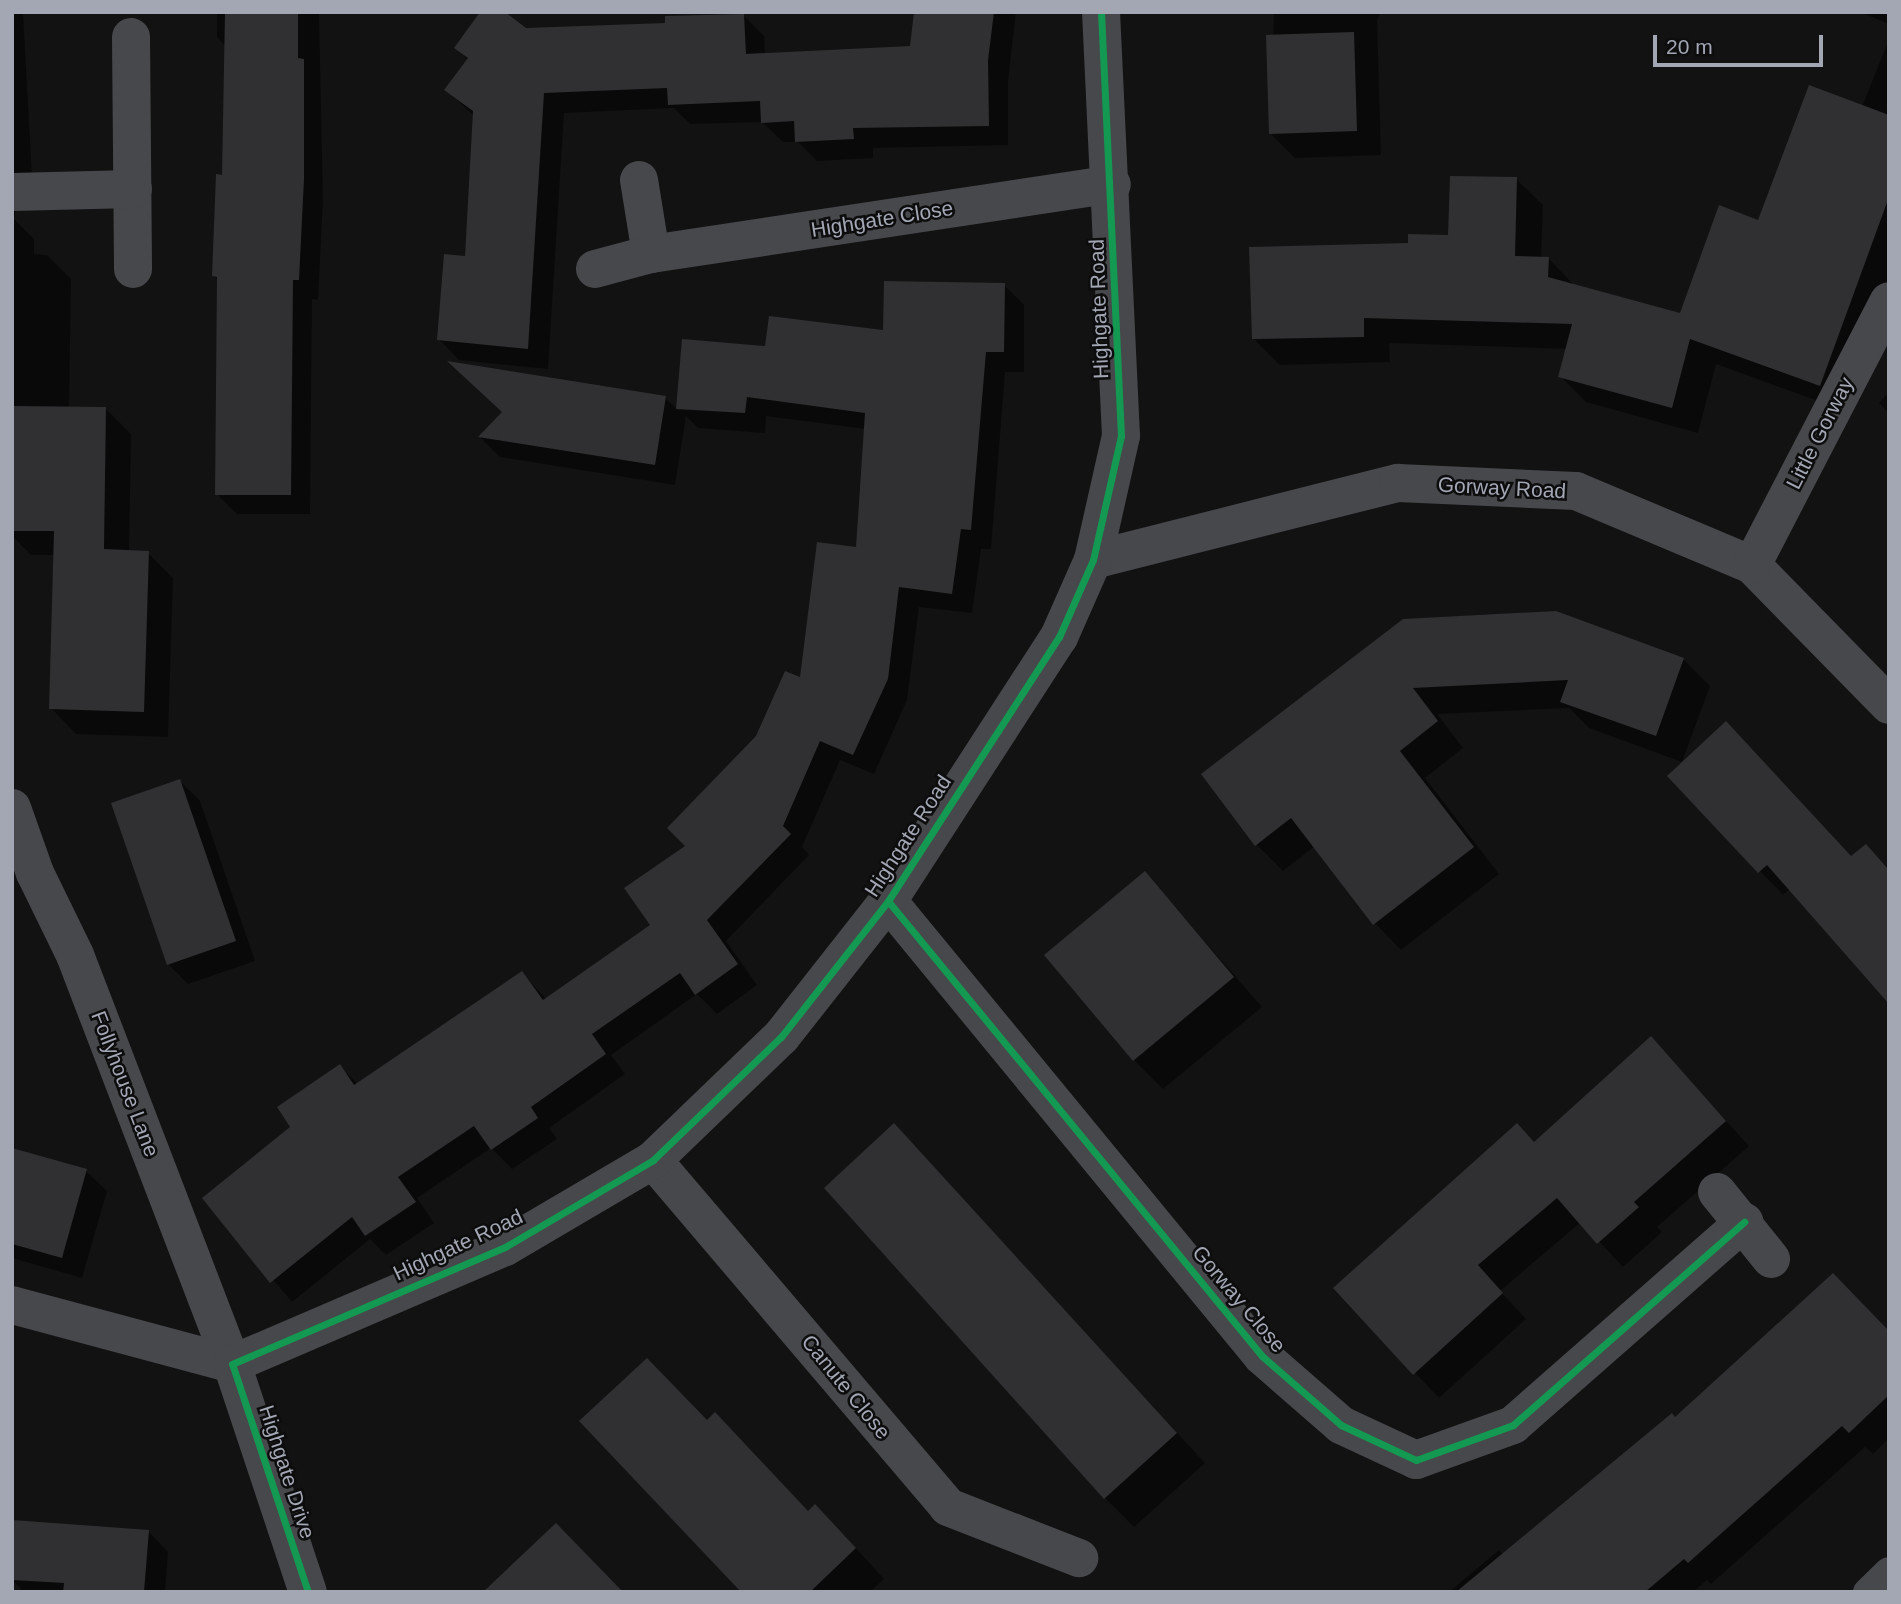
<!DOCTYPE html>
<style>
body{margin:0}
#map{position:relative;width:1901px;height:1604px;overflow:hidden;background:#121213;font-family:Helvetica,sans-serif}
div>[style]{position:absolute}
.shadow>*{inset:0;background:#0007}
.building>*{inset:0;background:#303032}
.service>*{height:28px;margin:-14px;padding:0 14px;transform-origin:14px;border-radius:14px;background:#47484b}
.minor>*{height:38px;margin:-19px;padding:0 19px;transform-origin:19px;border-radius:19px;background:#47484b}
.cycleway>*{height:7px;margin:-3.5px;padding:0 3.5px;transform-origin:3.5px;border-radius:3.5px;background:#139951}
span{translate:-50% -50%;white-space:nowrap;text-align:center;line-height:1.15;-webkit-text-stroke:5px #0d0d0e;paint-order:stroke}
.street-label{font-size:21px;color:#a3a7b4}
.frame{position:absolute;inset:0;border:14px solid #a3a7b4;pointer-events:none}
.scale{position:absolute;left:1653px;top:35px;width:170px;height:32px;box-sizing:border-box;border:4px solid #a3a7b4;border-top:0;padding-left:9px;font-size:21px;line-height:24px;white-space:nowrap;color:#a3a7b4;-webkit-text-stroke:5px #0d0d0e;paint-order:stroke}
</style>
<div id="map">
<div class="shadow">
<div style="clip-path:polygon(12px 12px,23px 12px,33px 195px,17px 205px,14px 219px,34px 239px,34px 254px,47px 255px,71px 279px,69px 409px,106px 409px,131px 434px,129px 552px,148px 553px,173px 578px,168px 737px,76px 734px,51px 708px,55px 555px,31px 555px,12px 536px)"></div>
<div style="clip-path:polygon(217px 12px,319px 12px,323px 200px,318px 300px,312px 299px,310px 514px,237px 514px,217px 494px,219px 281px,214px 276px,224px 177px,226px 47px,217px 37px)"></div>
<div style="clip-path:polygon(916px 12px,1016px 12px,1008px 81px,1008px 145px,873px 148px,873px 158px,817px 161px,798px 142px,783px 142px,762px 122px,690px 124px,674px 108px,564px 113px,548px 369px,459px 360px,439px 339px,467px 258px,474px 116px,446px 90px,468px 60px,457px 48px,526px 29px,667px 25px,744px 16px,764px 36px,765px 55px,912px 48px)"></div>
<div style="clip-path:polygon(1274px 12px,1381px 12px,1377px 20px,1381px 155px,1295px 158px,1270px 133px)"></div>
<div style="clip-path:polygon(1860px 12px,1889px 12px,1889px 24px)"></div>
<div style="clip-path:polygon(1889px 39px,1889px 295px,1846px 411px,1716px 364px,1698px 433px,1586px 402px,1560px 376px,1567px 349px,1389px 343px,1390px 362px,1280px 365px,1254px 339px,1409px 245px,1450px 236px,1516px 179px,1543px 205px,1541px 258px,1548px 258px,1574px 285px,1681px 315px,1862px 107px)"></div>
<div style="clip-path:polygon(1004px 285px,1024px 305px,1024px 372px,1005px 372px,991px 549px,981px 549px,972px 613px,919px 607px,907px 700px,874px 774px,840px 760px,802px 847px,809px 855px,726px 941px,757px 985px,717px 1014px,697px 994px,611px 1055px,625px 1074px,549px 1128px,557px 1139px,512px 1169px,491px 1148px,417px 1198px,434px 1223px,386px 1255px,370px 1239px,292px 1302px,204px 1198px,292px 1127px,339px 1066px,358px 1084px,522px 973px,547px 1000px,653px 926px,687px 846px,757px 737px,801px 680px,858px 549px,866px 429px,766px 416px,765px 433px,698px 428px,686px 416px,675px 485px,500px 457px,480px 437px,665px 398px,678px 410px,683px 341px,767px 348px,885px 332px)"></div>
<div style="clip-path:polygon(1889px 392px,1889px 413px,1879px 403px)"></div>
<div style="clip-path:polygon(1403px 621px,1683px 659px,1710px 686px,1682px 762px,1589px 728px,1569px 708px,1437px 714px,1463px 748px,1425px 778px,1499px 874px,1401px 950px,1375px 923px,1315px 846px,1283px 871px,1257px 845px)"></div>
<div style="clip-path:polygon(1669px 776px,1852px 858px,1866px 846px,1889px 869px,1889px 1001px,1790px 889px,1783px 895px)"></div>
<div style="clip-path:polygon(180px 781px,200px 801px,255px 961px,188px 984px,168px 964px)"></div>
<div style="clip-path:polygon(1145px 873px,1262px 1007px,1163px 1089px,1134px 1060px)"></div>
<div style="clip-path:polygon(1651px 1039px,1749px 1146px,1657px 1227px,1662px 1232px,1623px 1267px,1581px 1222px,1500px 1291px,1526px 1319px,1439px 1398px,1335px 1288px,1517px 1125px,1535px 1143px)"></div>
<div style="clip-path:polygon(894px 1126px,1205px 1463px,1134px 1527px,1105px 1498px)"></div>
<div style="clip-path:polygon(12px 1151px,86px 1171px,107px 1191px,82px 1278px,12px 1258px)"></div>
<div style="clip-path:polygon(1889px 1332px,1889px 1438px,1873px 1454px,1865px 1447px,1711px 1584px,1707px 1580px,1693px 1592px,1449px 1592px,1499px 1550px,1503px 1555px,1675px 1419px)"></div>
<div style="clip-path:polygon(708px 1422px,809px 1513px,845px 1536px,884px 1579px,870px 1592px,743px 1592px)"></div>
<div style="clip-path:polygon(148px 1531px,168px 1552px,165px 1592px,24px 1592px,12px 1580px,12px 1561px)"></div>
</div>
<div class="building">
<div style="clip-path:polygon(225px 12px,298px 12px,298px 58px,304px 59px,304px 179px,299px 280px,293px 280px,291px 495px,215px 495px,217px 277px,212px 276px,216px 174px,222px 175px)"></div>
<div style="clip-path:polygon(480px 12px,505px 12px,526px 28px,665px 23px,665px 16px,744px 14px,746px 54px,910px 46px,914px 12px,994px 12px,988px 60px,989px 126px,853px 128px,854px 139px,795px 142px,794px 121px,761px 123px,760px 101px,668px 105px,667px 88px,544px 93px,528px 349px,437px 340px,444px 254px,465px 256px,473px 111px,444px 90px,468px 58px,454px 48px)"></div>
<div style="clip-path:polygon(1354px 32px,1357px 131px,1269px 134px,1266px 35px)"></div>
<div style="clip-path:polygon(1809px 85px,1889px 115px,1889px 197px,1820px 386px,1690px 339px,1672px 408px,1558px 377px,1572px 324px,1364px 318px,1364px 337px,1252px 339px,1249px 247px,1408px 243px,1408px 234px,1448px 235px,1450px 176px,1517px 177px,1515px 256px,1549px 257px,1548px 277px,1680px 313px,1719px 205px,1758px 220px)"></div>
<div style="clip-path:polygon(884px 281px,1005px 283px,1004px 352px,986px 352px,971px 530px,961px 529px,952px 594px,899px 587px,888px 679px,853px 755px,820px 741px,783px 826px,791px 834px,707px 920px,738px 964px,695px 995px,680px 973px,592px 1034px,606px 1054px,531px 1107px,538px 1118px,491px 1150px,474px 1126px,398px 1177px,416px 1202px,365px 1236px,352px 1217px,270px 1283px,202px 1198px,290px 1127px,277px 1107px,340px 1064px,354px 1085px,522px 971px,543px 1000px,650px 925px,624px 888px,685px 846px,667px 828px,756px 736px,785px 671px,800px 677px,817px 542px,856px 547px,865px 413px,747px 397px,745px 413px,676px 409px,682px 339px,765px 346px,769px 316px,883px 330px)"></div>
<div style="clip-path:polygon(447px 361px,666px 396px,655px 465px,478px 437px,502px 412px)"></div>
<div style="clip-path:polygon(12px 406px,106px 407px,104px 549px,149px 551px,144px 712px,49px 709px,54px 531px,12px 531px)"></div>
<div style="clip-path:polygon(1556px 611px,1684px 658px,1656px 736px,1560px 702px,1568px 680px,1413px 688px,1438px 721px,1400px 751px,1474px 847px,1373px 925px,1291px 818px,1255px 846px,1201px 774px,1403px 619px)"></div>
<div style="clip-path:polygon(1726px 721px,1851px 856px,1866px 844px,1889px 870px,1889px 1004px,1767px 865px,1758px 873px,1667px 776px)"></div>
<div style="clip-path:polygon(180px 779px,236px 941px,167px 965px,111px 803px)"></div>
<div style="clip-path:polygon(1145px 871px,1234px 977px,1133px 1061px,1044px 955px)"></div>
<div style="clip-path:polygon(1651px 1036px,1726px 1121px,1634px 1202px,1639px 1207px,1597px 1244px,1557px 1198px,1478px 1265px,1503px 1293px,1413px 1375px,1333px 1288px,1517px 1123px,1534px 1142px)"></div>
<div style="clip-path:polygon(894px 1123px,1177px 1433px,1104px 1499px,824px 1188px)"></div>
<div style="clip-path:polygon(12px 1148px,87px 1169px,62px 1258px,12px 1244px)"></div>
<div style="clip-path:polygon(1833px 1273px,1889px 1331px,1889px 1395px,1849px 1433px,1842px 1426px,1688px 1563px,1684px 1559px,1645px 1592px,1456px 1592px,1672px 1413px,1675px 1417px)"></div>
<div style="clip-path:polygon(647px 1358px,707px 1420px,715px 1412px,808px 1511px,815px 1504px,856px 1548px,810px 1592px,741px 1592px,579px 1421px)"></div>
<div style="clip-path:polygon(12px 1520px,149px 1530px,144px 1592px,63px 1592px,64px 1583px,12px 1580px)"></div>
<div style="clip-path:polygon(556px 1523px,623px 1592px,483px 1592px)"></div>
</div>
<div class="service">
<div style="left:1867px;top:1592px;width:30px;rotate:-44deg"></div>
</div>
<div class="minor">
<div style="left:131px;top:37px;width:232px;rotate:89.5deg"></div>
<div style="left:639px;top:180px;width:75px;rotate:80.8deg"></div>
<div style="left:12px;top:192px;width:121px;rotate:-1.4deg"></div>
<div style="left:595px;top:269px;width:58px;rotate:-15deg"></div>
<div style="left:651px;top:254px;width:466px;rotate:-8.6deg"></div>
<div style="left:1093px;top:560px;width:315px;rotate:-14.2deg"></div>
<div style="left:1398px;top:483px;width:178px;rotate:2.6deg"></div>
<div style="left:1576px;top:491px;width:191px;rotate:22.8deg"></div>
<div style="left:1752px;top:565px;width:196px;rotate:45.6deg"></div>
<div style="left:1752px;top:565px;width:297px;rotate:-62.6deg"></div>
<div style="left:12px;top:808px;width:69px;rotate:70.5deg"></div>
<div style="left:35px;top:873px;width:91px;rotate:64deg"></div>
<div style="left:75px;top:955px;width:438px;rotate:69deg"></div>
<div style="left:232px;top:1364px;width:240px;rotate:71.6deg"></div>
<div style="left:888px;top:901px;width:589px;rotate:50.58deg"></div>
<div style="left:1262px;top:1356px;width:105px;rotate:41.1deg"></div>
<div style="left:1341px;top:1425px;width:83px;rotate:25deg"></div>
<div style="left:1416px;top:1460px;width:103px;rotate:-19.8deg"></div>
<div style="left:1513px;top:1425px;width:308px;rotate:-41.3deg"></div>
<div style="left:653px;top:1160px;width:455px;rotate:49.6deg"></div>
<div style="left:948px;top:1507px;width:141px;rotate:21.3deg"></div>
<div style="left:1717px;top:1192px;width:86px;rotate:51.1deg"></div>
<div style="left:12px;top:1305px;width:228px;rotate:15deg"></div>
<div style="left:232px;top:1364px;width:297px;rotate:-23.2deg"></div>
<div style="left:505px;top:1247px;width:172px;rotate:-30.4deg"></div>
<div style="left:653px;top:1160px;width:178px;rotate:-43.9deg"></div>
<div style="left:781px;top:1037px;width:173px;rotate:-51.8deg"></div>
<div style="left:888px;top:901px;width:315px;rotate:-57.1deg"></div>
<div style="left:1059px;top:637px;width:84px;rotate:-66.2deg"></div>
<div style="left:1093px;top:560px;width:127px;rotate:-77.3deg"></div>
<div style="left:1121px;top:436px;width:424px;rotate:-92.7deg"></div>
</div>
<div class="cycleway">
<div style="left:888px;top:901px;width:589px;rotate:50.58deg"></div>
<div style="left:1262px;top:1356px;width:105px;rotate:41.1deg"></div>
<div style="left:1341px;top:1425px;width:83px;rotate:25deg"></div>
<div style="left:1416px;top:1460px;width:103px;rotate:-19.8deg"></div>
<div style="left:1513px;top:1425px;width:308px;rotate:-41.3deg"></div>
<div style="left:308px;top:1592px;width:240px;rotate:-108.4deg"></div>
<div style="left:232px;top:1364px;width:297px;rotate:-23.2deg"></div>
<div style="left:505px;top:1247px;width:172px;rotate:-30.4deg"></div>
<div style="left:653px;top:1160px;width:178px;rotate:-43.9deg"></div>
<div style="left:781px;top:1037px;width:173px;rotate:-51.8deg"></div>
<div style="left:888px;top:901px;width:315px;rotate:-57.1deg"></div>
<div style="left:1059px;top:637px;width:84px;rotate:-66.2deg"></div>
<div style="left:1093px;top:560px;width:127px;rotate:-77.3deg"></div>
<div style="left:1121px;top:436px;width:424px;rotate:-92.7deg"></div>
</div>
<div class="street-label">
<span style="left:882px;top:219px;rotate:-9deg">Highgate Close</span>
<span style="left:1099px;top:309px;rotate:-92deg">Highgate Road</span>
<span style="left:1820px;top:433px;rotate:-63deg">Little Gorway</span>
<span style="left:1502px;top:488px;rotate:3deg">Gorway Road</span>
<span style="left:908px;top:836px;rotate:-57deg">Highgate Road</span>
<span style="left:125px;top:1084px;rotate:69deg">Follyhouse Lane</span>
<span style="left:458px;top:1245px;rotate:-25deg">Highgate Road</span>
<span style="left:1239px;top:1299px;rotate:50deg">Gorway Close</span>
<span style="left:846px;top:1387px;rotate:51deg">Canute Close</span>
<span style="left:287px;top:1472px;rotate:72deg">Highgate Drive</span>
</div>
<div class="frame"></div>
<div class="scale">20 m</div>
</div>
